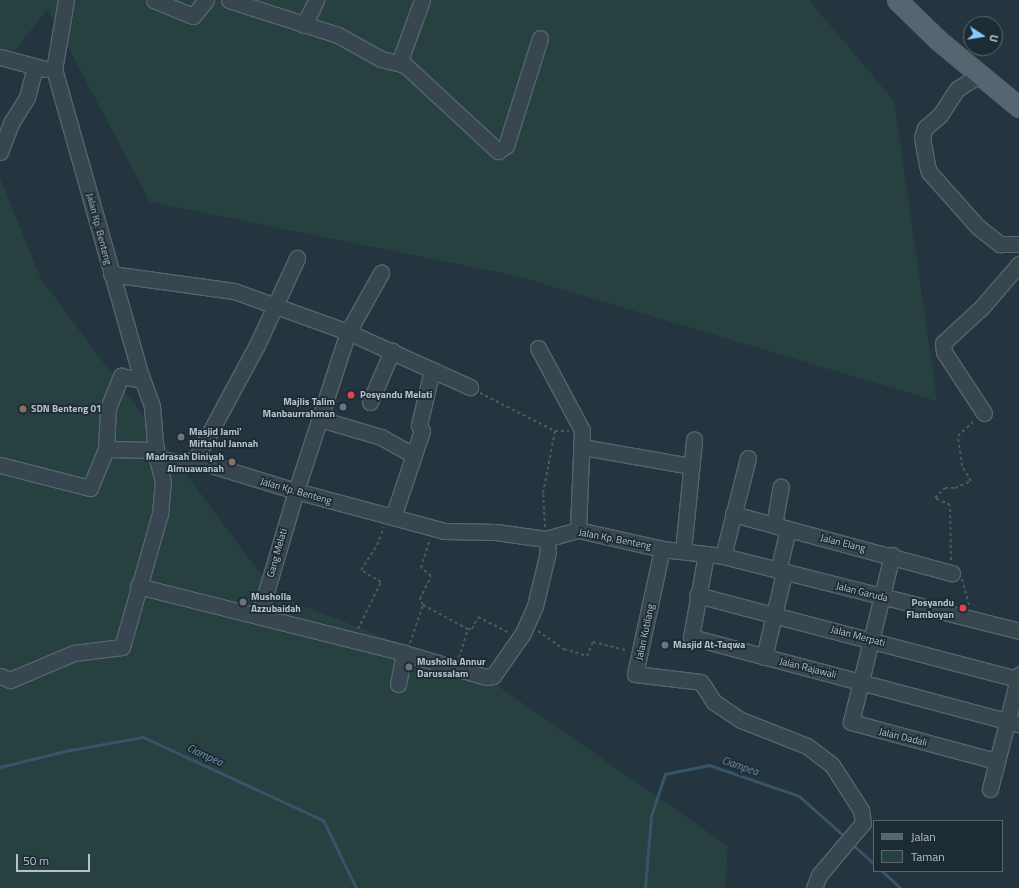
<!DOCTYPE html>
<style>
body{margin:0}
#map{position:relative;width:1019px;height:888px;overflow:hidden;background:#243540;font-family:"Titillium Web",sans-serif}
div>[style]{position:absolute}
.green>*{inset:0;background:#264140}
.stream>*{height:3px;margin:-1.5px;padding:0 1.5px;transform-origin:1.5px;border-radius:1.5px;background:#375468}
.path>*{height:2px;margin-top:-1px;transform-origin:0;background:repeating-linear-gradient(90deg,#445d5c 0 3px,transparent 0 6px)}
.roads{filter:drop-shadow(1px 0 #56646e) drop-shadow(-1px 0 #56646e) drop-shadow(0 1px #56646e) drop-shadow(0 -1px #56646e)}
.minor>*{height:15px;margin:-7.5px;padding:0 7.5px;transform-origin:7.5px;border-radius:7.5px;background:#384650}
.major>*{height:19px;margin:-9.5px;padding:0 9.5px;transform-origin:9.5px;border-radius:9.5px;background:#566670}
.dots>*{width:11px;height:11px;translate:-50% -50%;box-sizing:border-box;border:2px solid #1d2b35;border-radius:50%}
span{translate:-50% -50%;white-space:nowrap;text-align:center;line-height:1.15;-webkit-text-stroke:3.5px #1d2b35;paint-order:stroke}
.street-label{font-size:10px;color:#b5c1cb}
.poi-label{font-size:10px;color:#b5c1cb;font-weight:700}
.left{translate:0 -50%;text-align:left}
.right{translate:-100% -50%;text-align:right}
.water-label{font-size:11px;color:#7397af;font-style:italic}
.legend{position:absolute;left:873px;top:820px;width:130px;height:52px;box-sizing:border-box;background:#1d2b35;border:1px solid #5a6771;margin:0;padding:5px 7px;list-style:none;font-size:12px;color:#b5c1cb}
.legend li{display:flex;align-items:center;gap:8px;height:20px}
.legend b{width:20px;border:1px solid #5a6771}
.north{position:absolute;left:963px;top:16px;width:40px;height:40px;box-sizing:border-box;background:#1d2b35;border:1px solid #5a6771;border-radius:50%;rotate:102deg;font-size:11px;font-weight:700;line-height:16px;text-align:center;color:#b5c1cb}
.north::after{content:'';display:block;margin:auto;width:14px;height:18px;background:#88c9fc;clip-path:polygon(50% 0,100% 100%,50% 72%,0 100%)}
.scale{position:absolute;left:16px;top:854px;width:74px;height:18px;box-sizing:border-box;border:2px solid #b5c1cb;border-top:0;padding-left:5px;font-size:12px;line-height:14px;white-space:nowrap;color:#b5c1cb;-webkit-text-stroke:3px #1d2b35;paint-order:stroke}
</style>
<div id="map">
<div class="green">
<div style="clip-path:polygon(0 0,809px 0,894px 101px,937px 401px,517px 276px,150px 202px,48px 9px,0 69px)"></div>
<div style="clip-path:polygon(0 178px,41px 279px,277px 596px,482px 675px,728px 846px,725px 888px,0 888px)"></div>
</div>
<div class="stream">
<div style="left:0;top:767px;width:67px;rotate:-13.8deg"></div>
<div style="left:65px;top:751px;width:79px;rotate:-10.2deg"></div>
<div style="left:143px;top:737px;width:198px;rotate:24.8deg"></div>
<div style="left:323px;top:820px;width:76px;rotate:64.1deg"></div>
<div style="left:852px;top:844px;width:30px;rotate:42deg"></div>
<div style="left:882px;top:871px;width:25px;rotate:43deg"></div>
<div style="left:645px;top:888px;width:72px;rotate:-85.2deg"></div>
<div style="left:651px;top:816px;width:44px;rotate:-71.6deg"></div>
<div style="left:665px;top:774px;width:45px;rotate:-11.6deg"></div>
<div style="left:709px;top:765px;width:95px;rotate:19deg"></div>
<div style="left:799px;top:796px;width:62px;rotate:41.7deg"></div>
</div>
<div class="path">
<div style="left:480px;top:393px;width:84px;rotate:26.9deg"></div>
<div style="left:555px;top:431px;width:14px"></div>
<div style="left:545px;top:527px;width:34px;rotate:-93deg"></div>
<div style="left:543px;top:493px;width:63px;rotate:-79deg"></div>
<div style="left:951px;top:560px;width:55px;rotate:-91deg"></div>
<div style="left:950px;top:505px;width:17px;rotate:-155deg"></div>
<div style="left:935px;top:498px;width:14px;rotate:-45deg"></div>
<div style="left:945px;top:488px;width:10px"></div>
<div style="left:955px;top:488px;width:17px;rotate:-24deg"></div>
<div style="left:971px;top:481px;width:17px;rotate:-121deg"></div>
<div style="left:962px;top:466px;width:30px;rotate:-98deg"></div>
<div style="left:958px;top:436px;width:23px;rotate:-43deg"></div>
<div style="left:962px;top:579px;width:28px;rotate:75deg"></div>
<div style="left:423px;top:605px;width:7px;rotate:-117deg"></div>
<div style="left:420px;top:599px;width:25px;rotate:-64deg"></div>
<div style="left:431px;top:576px;width:13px;rotate:-141deg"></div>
<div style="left:421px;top:568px;width:30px;rotate:-73deg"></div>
<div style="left:358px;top:629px;width:52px;rotate:-63.9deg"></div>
<div style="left:381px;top:582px;width:23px;rotate:-149deg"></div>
<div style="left:361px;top:570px;width:30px;rotate:-57deg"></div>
<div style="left:377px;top:545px;width:19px;rotate:-69deg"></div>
<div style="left:538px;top:631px;width:32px;rotate:35deg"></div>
<div style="left:564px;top:649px;width:24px;rotate:17deg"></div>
<div style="left:587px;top:656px;width:15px;rotate:-67deg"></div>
<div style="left:593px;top:642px;width:36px;rotate:14deg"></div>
<div style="left:410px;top:643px;width:40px;rotate:-71.1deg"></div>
<div style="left:423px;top:605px;width:51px;rotate:28.1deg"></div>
<div style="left:468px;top:629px;width:4px"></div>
<div style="left:472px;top:629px;width:13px;rotate:-63deg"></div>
<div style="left:478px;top:617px;width:35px;rotate:27deg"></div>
<div style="left:459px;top:658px;width:30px;rotate:-73deg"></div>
</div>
<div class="roads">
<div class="minor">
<div style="left:154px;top:0;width:42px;rotate:22.3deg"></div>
<div style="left:193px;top:16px;width:21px;rotate:-51deg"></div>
<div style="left:229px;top:0;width:114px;rotate:17.8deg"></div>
<div style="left:338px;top:35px;width:49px;rotate:29.2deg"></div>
<div style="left:381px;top:59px;width:25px;rotate:14deg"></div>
<div style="left:405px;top:65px;width:127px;rotate:42.8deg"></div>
<div style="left:498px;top:151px;width:9px;rotate:-32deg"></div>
<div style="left:506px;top:146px;width:113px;rotate:-72.5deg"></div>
<div style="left:304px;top:25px;width:28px;rotate:-64deg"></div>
<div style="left:0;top:57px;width:47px;rotate:14.9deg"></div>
<div style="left:399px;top:63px;width:67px;rotate:-69.9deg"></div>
<div style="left:981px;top:74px;width:28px;rotate:148deg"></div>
<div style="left:957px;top:89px;width:31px;rotate:123deg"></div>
<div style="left:940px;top:115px;width:20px;rotate:139deg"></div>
<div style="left:925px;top:128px;width:9px;rotate:108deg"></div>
<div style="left:922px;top:137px;width:28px;rotate:80deg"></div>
<div style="left:927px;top:165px;width:7px;rotate:74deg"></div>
<div style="left:929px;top:172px;width:74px;rotate:48.3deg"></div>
<div style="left:978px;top:227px;width:28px;rotate:38deg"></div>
<div style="left:1000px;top:244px;width:19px"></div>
<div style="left:0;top:152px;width:31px;rotate:-69deg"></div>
<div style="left:11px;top:123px;width:31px;rotate:-58deg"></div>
<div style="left:27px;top:97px;width:31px;rotate:-75deg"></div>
<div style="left:111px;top:274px;width:124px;rotate:7.9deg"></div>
<div style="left:234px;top:291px;width:121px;rotate:19.8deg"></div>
<div style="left:348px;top:332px;width:134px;rotate:24.3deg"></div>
<div style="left:538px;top:348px;width:93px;rotate:61.8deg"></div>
<div style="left:582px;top:430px;width:100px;rotate:92.3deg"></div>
<div style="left:370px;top:402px;width:56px;rotate:-66.7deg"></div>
<div style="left:984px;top:413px;width:73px;rotate:-123.3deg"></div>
<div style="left:944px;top:352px;width:9px;rotate:-96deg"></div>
<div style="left:943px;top:343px;width:53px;rotate:-42.7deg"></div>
<div style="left:982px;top:307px;width:57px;rotate:-49.3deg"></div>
<div style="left:320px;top:419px;width:64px;rotate:16.4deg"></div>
<div style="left:381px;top:437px;width:37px;rotate:29deg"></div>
<div style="left:582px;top:447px;width:111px;rotate:9.9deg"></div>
<div style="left:106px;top:449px;width:50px;rotate:1.1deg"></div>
<div style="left:157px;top:458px;width:19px;rotate:12deg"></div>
<div style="left:176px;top:462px;width:19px;rotate:-6deg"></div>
<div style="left:195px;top:460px;width:106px;rotate:17.1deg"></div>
<div style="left:296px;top:491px;width:153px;rotate:15.1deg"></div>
<div style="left:444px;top:531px;width:52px;rotate:1.1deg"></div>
<div style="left:496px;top:532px;width:50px;rotate:8deg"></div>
<div style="left:546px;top:539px;width:33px;rotate:-16deg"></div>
<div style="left:578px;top:530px;width:86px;rotate:12.7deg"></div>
<div style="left:662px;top:549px;width:61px;rotate:6.5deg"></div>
<div style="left:723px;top:556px;width:305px;rotate:14.2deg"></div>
<div style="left:195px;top:460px;width:131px;rotate:-61.7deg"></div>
<div style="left:257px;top:345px;width:96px;rotate:-65.3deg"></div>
<div style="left:0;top:465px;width:93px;rotate:14.3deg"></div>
<div style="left:90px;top:488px;width:42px;rotate:-67.7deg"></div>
<div style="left:106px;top:449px;width:41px;rotate:-87.2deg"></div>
<div style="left:108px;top:408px;width:35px;rotate:-68deg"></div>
<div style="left:121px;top:376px;width:21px;rotate:11deg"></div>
<div style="left:733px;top:514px;width:227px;rotate:15.1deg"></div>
<div style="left:393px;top:517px;width:91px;rotate:-71.4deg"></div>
<div style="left:422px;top:431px;width:7px;rotate:-117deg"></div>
<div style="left:419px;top:425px;width:57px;rotate:-76.7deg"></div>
<div style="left:774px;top:525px;width:39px;rotate:-80deg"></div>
<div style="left:662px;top:549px;width:128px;rotate:102.2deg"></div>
<div style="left:635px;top:674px;width:66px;rotate:6.9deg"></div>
<div style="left:701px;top:682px;width:24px;rotate:57deg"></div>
<div style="left:714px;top:702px;width:32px;rotate:34deg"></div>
<div style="left:741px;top:720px;width:71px;rotate:21.5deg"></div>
<div style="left:807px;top:746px;width:31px;rotate:37deg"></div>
<div style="left:832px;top:765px;width:54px;rotate:57.2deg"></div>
<div style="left:861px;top:810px;width:13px;rotate:81deg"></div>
<div style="left:863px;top:823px;width:68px;rotate:130.2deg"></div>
<div style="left:819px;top:875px;width:14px;rotate:111deg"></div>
<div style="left:683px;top:551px;width:112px;rotate:-84.3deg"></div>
<div style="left:706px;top:554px;width:84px;rotate:100.2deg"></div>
<div style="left:691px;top:637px;width:339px;rotate:14.9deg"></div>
<div style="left:892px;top:555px;width:172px;rotate:103.8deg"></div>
<div style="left:851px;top:722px;width:150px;rotate:15.1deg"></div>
<div style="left:723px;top:556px;width:101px;rotate:-75.7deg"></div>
<div style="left:778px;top:571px;width:43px;rotate:-76.6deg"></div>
<div style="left:138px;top:586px;width:274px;rotate:14.1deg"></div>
<div style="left:404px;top:653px;width:85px;rotate:16.3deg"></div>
<div style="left:486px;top:677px;width:7px;rotate:-8deg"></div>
<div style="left:493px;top:676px;width:52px;rotate:-55.1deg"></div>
<div style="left:523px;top:633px;width:30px;rotate:-66deg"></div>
<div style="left:535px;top:606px;width:56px;rotate:-76.5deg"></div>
<div style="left:548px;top:552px;width:13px;rotate:-99deg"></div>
<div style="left:697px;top:595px;width:332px;rotate:14.7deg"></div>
<div style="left:259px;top:616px;width:130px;rotate:-73.5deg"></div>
<div style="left:296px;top:491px;width:167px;rotate:-71.9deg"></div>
<div style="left:348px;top:332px;width:68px;rotate:-60.8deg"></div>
<div style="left:764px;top:657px;width:86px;rotate:-76.6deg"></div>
<div style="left:0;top:676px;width:11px;rotate:22deg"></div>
<div style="left:10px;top:680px;width:69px;rotate:-22.9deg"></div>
<div style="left:74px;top:653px;width:48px;rotate:-7.1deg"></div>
<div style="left:122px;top:647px;width:138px;rotate:-74.1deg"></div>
<div style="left:160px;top:514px;width:33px;rotate:-85deg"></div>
<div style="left:163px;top:481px;width:28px;rotate:-105deg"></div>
<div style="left:156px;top:454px;width:48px;rotate:-94.8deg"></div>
<div style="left:152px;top:406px;width:35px;rotate:-110deg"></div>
<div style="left:140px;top:373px;width:315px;rotate:-105.8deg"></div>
<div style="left:54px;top:70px;width:71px;rotate:-80.3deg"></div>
<div style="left:398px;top:684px;width:32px;rotate:-79deg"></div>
<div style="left:990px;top:789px;width:118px;rotate:-75.7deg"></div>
</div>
<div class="major">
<div style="left:897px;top:0;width:57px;rotate:44.3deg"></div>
<div style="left:938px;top:40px;width:105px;rotate:39.6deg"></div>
</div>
</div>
<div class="dots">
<div style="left:351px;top:395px;background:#e0444e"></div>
<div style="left:343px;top:407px;background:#6b7280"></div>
<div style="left:23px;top:409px;background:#8d6e63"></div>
<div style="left:181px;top:437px;background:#6b7280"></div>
<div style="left:232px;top:462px;background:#8d6e63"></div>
<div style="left:243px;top:602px;background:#6b7280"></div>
<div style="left:963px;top:608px;background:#e0444e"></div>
<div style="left:665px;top:645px;background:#6b7280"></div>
<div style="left:409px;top:667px;background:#6b7280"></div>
</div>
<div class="street-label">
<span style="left:99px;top:229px;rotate:75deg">Jalan Kp. Benteng</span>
<span style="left:296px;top:491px;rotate:16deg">Jalan Kp. Benteng</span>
<span style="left:615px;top:539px;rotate:11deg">Jalan Kp. Benteng</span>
<span style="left:843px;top:543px;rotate:14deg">Jalan Elang</span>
<span style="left:277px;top:553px;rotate:-74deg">Gang Melati</span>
<span style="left:862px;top:592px;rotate:14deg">Jalan Garuda</span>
<span style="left:645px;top:632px;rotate:-78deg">Jalan Kutilang</span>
<span style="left:858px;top:636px;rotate:15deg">Jalan Merpati</span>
<span style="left:808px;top:668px;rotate:14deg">Jalan Rajawali</span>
<span style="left:903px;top:737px;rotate:14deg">Jalan Dadali</span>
</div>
<div class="poi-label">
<span class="left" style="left:360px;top:395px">Posyandu Melati</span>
<span class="right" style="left:335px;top:407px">Majlis Talim<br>Manbaurrahman</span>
<span class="left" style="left:31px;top:409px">SDN Benteng 01</span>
<span class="left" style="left:189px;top:437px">Masjid Jami'<br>Miftahul Jannah</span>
<span class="right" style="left:224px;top:462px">Madrasah Diniyah<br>Almuawanah</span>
<span class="left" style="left:251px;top:602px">Musholla<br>Azzubaidah</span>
<span class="right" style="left:954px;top:608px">Posyandu<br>Flamboyan</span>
<span class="left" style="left:673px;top:645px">Masjid At-Taqwa</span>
<span class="left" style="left:417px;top:667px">Musholla Annur<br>Darussalam</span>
</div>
<div class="water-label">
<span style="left:205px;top:755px;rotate:25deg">Ciampea</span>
<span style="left:740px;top:766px;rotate:19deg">Ciampea</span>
</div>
<ul class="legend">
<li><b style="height:5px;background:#566670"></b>Jalan</li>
<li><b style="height:11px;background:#264140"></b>Taman</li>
</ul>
<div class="north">U</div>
<div class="scale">50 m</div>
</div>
